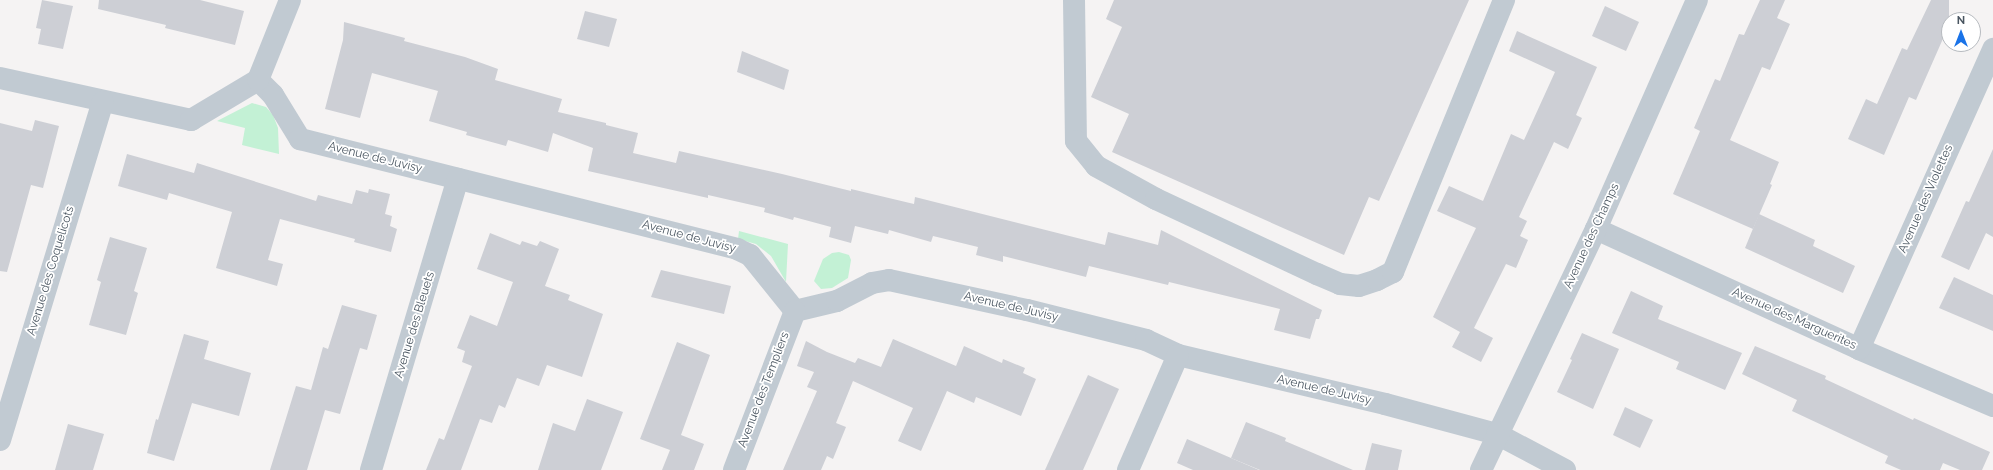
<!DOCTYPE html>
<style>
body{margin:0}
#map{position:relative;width:1993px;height:470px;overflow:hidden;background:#f5f3f3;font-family:Raleway,sans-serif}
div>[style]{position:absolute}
.green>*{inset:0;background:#c3f1d5}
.building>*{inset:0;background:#cdcfd5}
.minor>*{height:22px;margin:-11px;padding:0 11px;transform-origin:11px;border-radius:11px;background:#c1cad2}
span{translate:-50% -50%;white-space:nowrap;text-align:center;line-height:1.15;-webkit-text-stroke:3.5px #fff;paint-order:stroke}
.street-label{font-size:12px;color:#4a5661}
.north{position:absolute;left:1941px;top:12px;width:40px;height:40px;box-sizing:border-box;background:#fff;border:1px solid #b7bbc0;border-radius:50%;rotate:0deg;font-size:11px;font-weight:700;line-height:16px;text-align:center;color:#4a5661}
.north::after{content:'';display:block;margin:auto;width:14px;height:18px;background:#1a73e8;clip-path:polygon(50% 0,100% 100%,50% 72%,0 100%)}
</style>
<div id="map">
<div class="green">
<div style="clip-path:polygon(252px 103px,266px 107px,273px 115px,278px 128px,279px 154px,242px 145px,245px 128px,217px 121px)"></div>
<div style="clip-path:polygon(739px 231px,788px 244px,786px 282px,771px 256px,756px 244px,738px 239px)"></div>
<div style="clip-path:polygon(839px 252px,849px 255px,851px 260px,848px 278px,832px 288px,821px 289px,814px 281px,823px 259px,832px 253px)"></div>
</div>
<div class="building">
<div style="clip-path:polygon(42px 0,73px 6px,63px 49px,38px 44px,41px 29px,36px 28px)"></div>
<div style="clip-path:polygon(99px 0,200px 0,244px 11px,235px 45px,165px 28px,166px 25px,98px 9px)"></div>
<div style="clip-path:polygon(1114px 0,1469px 0,1379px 201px,1369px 197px,1344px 255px,1112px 152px,1129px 114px,1091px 97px,1122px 27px,1106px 19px)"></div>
<div style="clip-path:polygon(1760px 0,1785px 0,1777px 18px,1790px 24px,1770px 70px,1762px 67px,1730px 140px,1779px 162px,1770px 184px,1772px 185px,1753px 229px,1673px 194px,1700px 131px,1694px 128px,1715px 79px,1720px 81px,1739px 34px,1744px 35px)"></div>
<div style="clip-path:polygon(1931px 0,1949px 0,1949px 25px,1916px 100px,1909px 97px,1884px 155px,1848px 139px,1866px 99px,1877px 104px,1902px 48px,1907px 50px)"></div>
<div style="clip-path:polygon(1605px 6px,1639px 22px,1626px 51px,1592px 36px)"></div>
<div style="clip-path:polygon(585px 11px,617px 19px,609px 47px,577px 39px)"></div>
<div style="clip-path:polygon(344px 22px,405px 38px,404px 41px,465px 57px,498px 69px,495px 80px,562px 99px,558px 112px,606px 123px,606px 125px,638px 133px,633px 153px,676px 163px,679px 151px,782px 174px,851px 191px,851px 189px,914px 204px,915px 197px,1105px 245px,1108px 232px,1158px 245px,1161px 230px,1322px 310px,1319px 319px,1316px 319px,1310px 339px,1274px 330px,1280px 309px,1169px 282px,1168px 285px,1089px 266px,1086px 277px,1003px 256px,1003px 262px,976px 255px,978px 247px,933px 236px,931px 242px,889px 230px,888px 234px,855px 226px,851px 243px,829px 237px,831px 227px,794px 217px,793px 220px,764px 212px,765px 208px,708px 195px,708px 198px,588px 171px,593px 148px,553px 133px,548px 152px,508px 140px,506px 146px,466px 135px,467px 132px,429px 121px,438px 91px,372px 73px,360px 118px,325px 109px,343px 40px)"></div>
<div style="clip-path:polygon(1517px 31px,1597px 67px,1576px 115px,1582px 118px,1568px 149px,1554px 142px,1519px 217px,1527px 221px,1520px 236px,1528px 240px,1516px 268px,1506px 264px,1474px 328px,1493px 338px,1481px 362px,1452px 347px,1460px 332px,1433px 317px,1476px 228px,1437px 211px,1449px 186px,1483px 201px,1511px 134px,1524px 140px,1555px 72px,1509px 51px)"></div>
<div style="clip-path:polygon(742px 51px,789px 70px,784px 90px,737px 72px)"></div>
<div style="clip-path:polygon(35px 120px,59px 126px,43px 188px,31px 185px,7px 272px,0 271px,0 123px,32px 131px)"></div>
<div style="clip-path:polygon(1993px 149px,1993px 237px,1986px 233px,1969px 270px,1941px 257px,1966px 201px,1969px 202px)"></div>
<div style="clip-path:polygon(127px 154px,194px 173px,197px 163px,316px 201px,318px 195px,352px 204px,356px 190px,368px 193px,369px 189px,390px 194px,385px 214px,392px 216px,390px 226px,397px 229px,391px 252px,354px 242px,355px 239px,280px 219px,268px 260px,283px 264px,277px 286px,216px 268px,232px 212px,169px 193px,167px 200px,118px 186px)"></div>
<div style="clip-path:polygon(1759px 214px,1815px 240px,1813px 246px,1855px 266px,1843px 293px,1745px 248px)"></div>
<div style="clip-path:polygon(490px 233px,520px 245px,522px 241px,537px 246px,540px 241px,559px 249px,545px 286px,570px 295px,568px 300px,603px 314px,582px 377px,547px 365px,539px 386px,517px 378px,505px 408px,499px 405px,492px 423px,480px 419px,461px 470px,426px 470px,439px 438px,444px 440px,472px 366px,462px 362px,465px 351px,457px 348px,470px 315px,497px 326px,513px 282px,477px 269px)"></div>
<div style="clip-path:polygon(110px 237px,147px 248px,134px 291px,138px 293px,126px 335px,89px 325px,101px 282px,97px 280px)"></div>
<div style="clip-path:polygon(661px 270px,731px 286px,724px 314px,651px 297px)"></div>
<div style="clip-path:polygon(1954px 277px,1993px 295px,1993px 331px,1939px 308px)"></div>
<div style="clip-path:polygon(1631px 291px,1663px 306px,1658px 319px,1742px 353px,1725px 390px,1676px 369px,1679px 362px,1612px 333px)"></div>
<div style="clip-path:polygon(342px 305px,377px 315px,367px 350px,360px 348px,340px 414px,325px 410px,307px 470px,270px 470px,296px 386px,311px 390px,323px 347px,328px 349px)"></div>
<div style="clip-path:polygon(1582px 333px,1619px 349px,1593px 409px,1557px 392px,1572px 360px,1570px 359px)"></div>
<div style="clip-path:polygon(184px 334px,209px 341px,204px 359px,251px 373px,239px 416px,192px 403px,174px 461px,147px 453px,156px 419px,158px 420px)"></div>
<div style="clip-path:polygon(893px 339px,956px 366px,964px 346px,1002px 363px,1003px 359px,1025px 368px,1023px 373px,1036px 379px,1021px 416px,976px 397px,974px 403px,947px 391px,921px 451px,898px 441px,913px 408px,853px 381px,836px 423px,846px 427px,833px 459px,827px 456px,821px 470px,783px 470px,817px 391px,807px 387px,814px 372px,797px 366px,806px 341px,827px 352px,855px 363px,858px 358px,881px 367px)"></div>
<div style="clip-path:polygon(677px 342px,710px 355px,681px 435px,704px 444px,694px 470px,662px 470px,670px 450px,640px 439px)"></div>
<div style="clip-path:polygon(1755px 346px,1826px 376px,1825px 379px,1913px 420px,1914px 418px,1990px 452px,1982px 470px,1960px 470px,1943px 463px,1940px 470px,1901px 470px,1885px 463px,1888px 456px,1792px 411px,1797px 400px,1742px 374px)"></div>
<div style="clip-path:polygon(1088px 375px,1119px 389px,1083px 470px,1045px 470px)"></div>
<div style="clip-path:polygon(587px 399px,623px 412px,601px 470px,538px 470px,553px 423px,575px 431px)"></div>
<div style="clip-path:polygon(1625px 407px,1653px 420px,1640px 448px,1613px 435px)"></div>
<div style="clip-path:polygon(1246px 422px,1286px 438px,1285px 441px,1353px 470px,1260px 470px,1231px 458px)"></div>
<div style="clip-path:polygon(68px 424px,104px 434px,93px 470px,55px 470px)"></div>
<div style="clip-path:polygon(1187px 439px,1231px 458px,1259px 470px,1193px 470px,1177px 463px)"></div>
<div style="clip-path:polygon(1372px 443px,1402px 450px,1398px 470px,1365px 470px)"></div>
</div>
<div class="minor">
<div style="left:1074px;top:0;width:141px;rotate:89.2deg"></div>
<div style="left:1076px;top:141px;width:32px;rotate:51deg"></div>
<div style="left:1096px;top:166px;width:68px;rotate:28.8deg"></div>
<div style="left:1156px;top:199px;width:178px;rotate:25deg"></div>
<div style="left:1317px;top:274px;width:25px;rotate:23deg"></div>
<div style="left:1340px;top:284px;width:19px;rotate:6deg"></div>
<div style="left:1359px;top:286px;width:19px;rotate:-18deg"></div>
<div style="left:1377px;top:280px;width:18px;rotate:-27deg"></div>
<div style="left:1393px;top:272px;width:294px;rotate:-67.8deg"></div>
<div style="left:0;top:78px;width:196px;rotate:12.4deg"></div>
<div style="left:191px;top:120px;width:78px;rotate:-30.8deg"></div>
<div style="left:258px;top:80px;width:21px;rotate:45deg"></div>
<div style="left:273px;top:95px;width:52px;rotate:58.5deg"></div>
<div style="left:300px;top:139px;width:451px;rotate:14.1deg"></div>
<div style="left:737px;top:249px;width:14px;rotate:25deg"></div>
<div style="left:750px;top:255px;width:72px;rotate:51.2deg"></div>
<div style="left:795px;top:311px;width:43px;rotate:-13.4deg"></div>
<div style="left:837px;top:301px;width:39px;rotate:-27deg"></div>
<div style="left:872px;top:283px;width:17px;rotate:-10deg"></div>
<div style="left:889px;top:280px;width:141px;rotate:12.3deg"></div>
<div style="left:1027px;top:310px;width:123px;rotate:14.1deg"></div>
<div style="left:1146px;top:340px;width:35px;rotate:25deg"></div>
<div style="left:1178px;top:355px;width:213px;rotate:13.3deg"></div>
<div style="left:1385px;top:404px;width:116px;rotate:15deg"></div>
<div style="left:1497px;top:434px;width:77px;rotate:27.9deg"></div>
<div style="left:258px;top:80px;width:86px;rotate:-68.2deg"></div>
<div style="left:1596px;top:229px;width:289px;rotate:24.5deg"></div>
<div style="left:1859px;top:349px;width:146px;rotate:23deg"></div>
<div style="left:1859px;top:349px;width:329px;rotate:-65.9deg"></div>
<div style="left:0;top:440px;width:353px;rotate:-73.1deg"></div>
<div style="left:371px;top:470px;width:304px;rotate:-73.4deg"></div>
<div style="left:734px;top:470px;width:170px;rotate:-69deg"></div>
<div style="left:1128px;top:470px;width:125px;rotate:-66.5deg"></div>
<div style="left:1481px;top:470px;width:267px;rotate:-64.5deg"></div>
<div style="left:1596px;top:229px;width:250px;rotate:-66.2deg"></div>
</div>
<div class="street-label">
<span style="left:375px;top:158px;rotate:14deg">Avenue de Juvisy</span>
<span style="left:1926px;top:199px;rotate:-66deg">Avenue des Violettes</span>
<span style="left:1592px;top:236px;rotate:-65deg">Avenue des Champs</span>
<span style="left:689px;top:237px;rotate:15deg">Avenue de Juvisy</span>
<span style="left:51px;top:271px;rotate:-73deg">Avenue des Coquelicots</span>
<span style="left:1011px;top:307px;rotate:13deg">Avenue de Juvisy</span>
<span style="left:1794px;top:319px;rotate:24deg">Avenue des Marguerites</span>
<span style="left:415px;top:325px;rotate:-73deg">Avenue des Bleuets</span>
<span style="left:764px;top:390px;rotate:-69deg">Avenue des Templiers</span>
<span style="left:1324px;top:390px;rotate:13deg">Avenue de Juvisy</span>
</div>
<div class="north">N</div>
</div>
